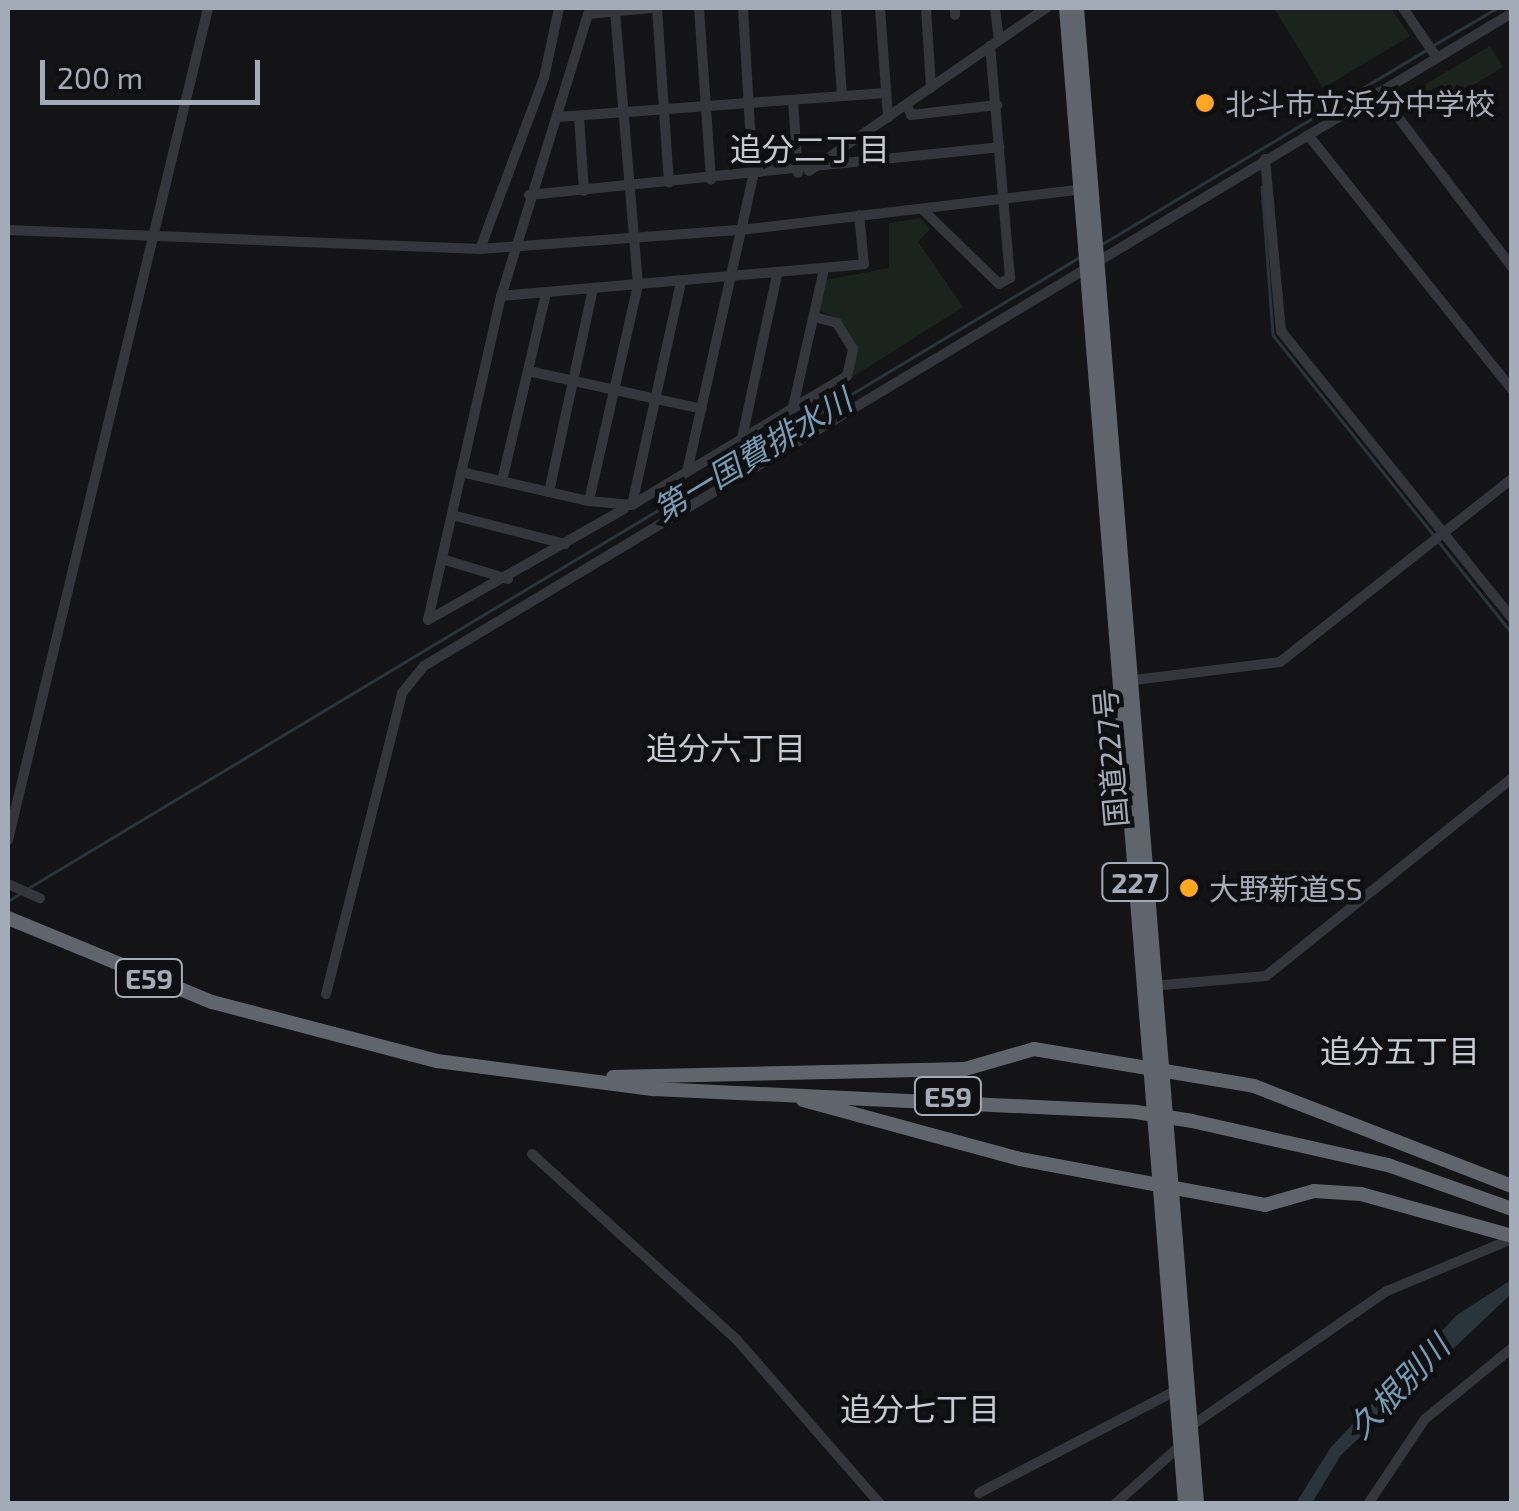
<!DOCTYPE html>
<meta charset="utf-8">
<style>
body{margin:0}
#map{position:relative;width:1519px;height:1511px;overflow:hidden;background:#141416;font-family:"Exo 2","Noto Sans JP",sans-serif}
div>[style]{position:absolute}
.green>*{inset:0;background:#1b241c}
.water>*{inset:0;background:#29343b}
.stream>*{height:2.5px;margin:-1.25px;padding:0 1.25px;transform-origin:1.25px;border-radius:1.25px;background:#29343b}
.minor>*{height:10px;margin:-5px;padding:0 5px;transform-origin:5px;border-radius:5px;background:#34363b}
.highway>*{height:14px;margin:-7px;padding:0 7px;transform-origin:7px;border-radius:7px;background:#60646d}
.highway-bridge>*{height:14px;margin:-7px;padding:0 7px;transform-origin:7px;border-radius:7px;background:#60646d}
.dots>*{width:28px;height:28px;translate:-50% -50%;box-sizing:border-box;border:5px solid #0f0f11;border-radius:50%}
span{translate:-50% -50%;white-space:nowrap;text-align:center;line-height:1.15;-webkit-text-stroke:9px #0f0f11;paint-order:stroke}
.shield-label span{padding:2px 8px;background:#0f0f11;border:2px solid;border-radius:8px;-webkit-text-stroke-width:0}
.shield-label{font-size:28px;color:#a4abb8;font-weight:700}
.poi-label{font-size:30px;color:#a4abb8}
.left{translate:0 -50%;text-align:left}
.street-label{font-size:30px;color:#a4abb8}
.neighbourhood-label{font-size:32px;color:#c5cad3}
.water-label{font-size:32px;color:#779db6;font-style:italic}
.frame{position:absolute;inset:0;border:10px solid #a4abb8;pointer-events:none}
.scale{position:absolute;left:40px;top:60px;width:220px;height:45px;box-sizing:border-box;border:5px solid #a4abb8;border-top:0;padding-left:12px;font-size:30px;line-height:35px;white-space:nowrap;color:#a4abb8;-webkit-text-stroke:8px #0f0f11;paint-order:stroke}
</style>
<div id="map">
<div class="green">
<div style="clip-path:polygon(1274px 8px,1391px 8px,1410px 36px,1323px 88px)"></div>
<div style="clip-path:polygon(1490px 46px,1503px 67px,1427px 113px,1414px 91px)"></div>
<div style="clip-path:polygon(921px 218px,930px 229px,918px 242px,963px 307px,851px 378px,857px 348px,840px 319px,819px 311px,825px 280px,889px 268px,889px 223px)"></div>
</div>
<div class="water">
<div style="clip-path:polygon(1511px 1280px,1511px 1294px,1341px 1455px,1312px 1503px,1296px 1503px,1331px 1447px,1457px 1315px)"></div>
</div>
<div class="stream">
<div style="left:1432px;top:46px;width:75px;rotate:-30.3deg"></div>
<div style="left:1262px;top:187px;width:148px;rotate:85.7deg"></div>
<div style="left:1273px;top:335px;width:255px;rotate:51.2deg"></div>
<div style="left:1102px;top:244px;width:378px;rotate:-30.9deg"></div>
<div style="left:1438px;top:541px;width:118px;rotate:51.2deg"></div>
<div style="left:30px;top:887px;width:1222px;rotate:-30.97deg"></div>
<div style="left:8px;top:901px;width:13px;rotate:-32deg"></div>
</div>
<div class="minor">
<div style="left:651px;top:8px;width:63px;rotate:174.6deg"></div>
<div style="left:588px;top:14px;width:295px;rotate:107.1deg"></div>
<div style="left:501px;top:296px;width:364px;rotate:-5deg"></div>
<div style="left:864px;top:264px;width:49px;rotate:-95.8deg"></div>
<div style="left:657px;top:8px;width:175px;rotate:86.1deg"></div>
<div style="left:699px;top:8px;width:172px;rotate:86deg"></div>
<div style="left:836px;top:8px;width:88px;rotate:86.1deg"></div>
<div style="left:880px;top:8px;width:110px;rotate:85.8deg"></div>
<div style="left:926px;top:8px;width:80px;rotate:86.4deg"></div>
<div style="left:955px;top:8px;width:7px;rotate:90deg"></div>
<div style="left:995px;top:8px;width:32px;rotate:83deg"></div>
<div style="left:1403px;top:8px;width:60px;rotate:55.8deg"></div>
<div style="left:615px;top:11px;width:275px;rotate:85.2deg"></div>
<div style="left:638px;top:285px;width:221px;rotate:102.8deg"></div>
<div style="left:589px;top:501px;width:43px;rotate:5.3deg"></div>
<div style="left:632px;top:505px;width:251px;rotate:-31deg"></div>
<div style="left:847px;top:376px;width:28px;rotate:-77deg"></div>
<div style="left:853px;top:349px;width:31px;rotate:-122deg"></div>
<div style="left:837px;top:323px;width:24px;rotate:-165deg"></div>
<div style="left:1379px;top:92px;width:220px;rotate:52.8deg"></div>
<div style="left:793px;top:100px;width:73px;rotate:86.1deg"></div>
<div style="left:907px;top:105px;width:11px;rotate:68deg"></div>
<div style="left:911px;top:115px;width:87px;rotate:-6.6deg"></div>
<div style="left:579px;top:116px;width:75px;rotate:86.2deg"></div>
<div style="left:558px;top:117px;width:328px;rotate:-4.2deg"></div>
<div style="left:1308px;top:135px;width:327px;rotate:51.3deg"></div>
<div style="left:1265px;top:159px;width:173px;rotate:84.7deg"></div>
<div style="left:1281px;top:331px;width:368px;rotate:51.2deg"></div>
<div style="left:809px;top:171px;width:288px;rotate:-34.5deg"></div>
<div style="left:529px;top:195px;width:473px;rotate:-5.8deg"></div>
<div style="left:922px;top:209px;width:107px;rotate:44.2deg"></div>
<div style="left:999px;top:284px;width:13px;rotate:-29deg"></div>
<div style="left:1010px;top:278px;width:233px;rotate:-94.9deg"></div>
<div style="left:8px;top:230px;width:472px;rotate:2.3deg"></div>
<div style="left:480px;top:249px;width:262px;rotate:-4.2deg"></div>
<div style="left:741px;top:230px;width:344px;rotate:-6.8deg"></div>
<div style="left:480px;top:249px;width:183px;rotate:-69.5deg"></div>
<div style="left:544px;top:78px;width:72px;rotate:-77.9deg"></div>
<div style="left:501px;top:296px;width:332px;rotate:102.7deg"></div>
<div style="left:428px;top:620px;width:225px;rotate:-29.5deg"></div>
<div style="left:528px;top:371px;width:178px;rotate:12.3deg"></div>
<div style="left:793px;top:407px;width:141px;rotate:-77.3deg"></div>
<div style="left:742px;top:438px;width:167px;rotate:-77.9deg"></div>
<div style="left:461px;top:472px;width:131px;rotate:12.8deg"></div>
<div style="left:687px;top:472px;width:302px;rotate:-77.4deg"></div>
<div style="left:753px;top:177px;width:169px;rotate:-93.4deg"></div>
<div style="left:502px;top:481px;width:193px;rotate:-76.8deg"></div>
<div style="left:549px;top:492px;width:208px;rotate:-77.8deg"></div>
<div style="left:632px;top:505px;width:227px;rotate:-77.6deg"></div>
<div style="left:452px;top:515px;width:117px;rotate:14.4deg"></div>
<div style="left:442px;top:559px;width:69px;rotate:16.9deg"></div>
<div style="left:1126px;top:681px;width:155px;rotate:-7deg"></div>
<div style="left:1280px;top:662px;width:295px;rotate:-38.3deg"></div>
<div style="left:8px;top:840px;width:856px;rotate:-76.48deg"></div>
<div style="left:8px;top:884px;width:35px;rotate:24deg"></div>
<div style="left:1152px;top:986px;width:114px;rotate:-5deg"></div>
<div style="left:1266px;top:976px;width:316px;rotate:-38.8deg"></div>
<div style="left:326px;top:994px;width:310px;rotate:-75.8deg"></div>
<div style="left:402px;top:693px;width:35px;rotate:-51deg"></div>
<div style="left:424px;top:666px;width:1269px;rotate:-30.97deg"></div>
<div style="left:532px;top:1154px;width:277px;rotate:42.2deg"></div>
<div style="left:737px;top:1340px;width:218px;rotate:48.9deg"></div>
<div style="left:1191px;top:1426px;width:238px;rotate:-34.6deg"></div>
<div style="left:1387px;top:1291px;width:135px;rotate:-22.6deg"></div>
<div style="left:979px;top:1493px;width:221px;rotate:-27.5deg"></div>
<div style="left:1115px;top:1504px;width:89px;rotate:-41.8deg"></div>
<div style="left:1368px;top:1504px;width:102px;rotate:-56.2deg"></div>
<div style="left:1425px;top:1419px;width:112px;rotate:-39.2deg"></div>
</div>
<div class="highway">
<div style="left:1066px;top:8px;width:1501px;rotate:85.45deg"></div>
<div style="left:1077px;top:8px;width:1501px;rotate:85.41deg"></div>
<div style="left:8px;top:918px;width:221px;rotate:22.4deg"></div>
<div style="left:212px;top:1002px;width:233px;rotate:14.7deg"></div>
<div style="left:437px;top:1061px;width:219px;rotate:7.4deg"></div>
<div style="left:654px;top:1089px;width:483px;rotate:2.7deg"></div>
<div style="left:613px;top:1077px;width:352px;rotate:-1.3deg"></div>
<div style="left:965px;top:1069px;width:72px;rotate:-16.2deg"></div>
<div style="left:1034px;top:1049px;width:223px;rotate:9.5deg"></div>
<div style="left:1254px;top:1086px;width:277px;rotate:21.2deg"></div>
<div style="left:803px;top:1100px;width:225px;rotate:15.2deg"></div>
<div style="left:1020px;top:1159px;width:249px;rotate:10.6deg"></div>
<div style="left:1265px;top:1205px;width:51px;rotate:-15.9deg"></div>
<div style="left:1314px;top:1191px;width:47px;rotate:3.7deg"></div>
<div style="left:1361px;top:1194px;width:157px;rotate:15.5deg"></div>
<div style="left:1192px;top:1121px;width:201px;rotate:12.7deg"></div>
<div style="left:1388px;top:1165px;width:132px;rotate:19.5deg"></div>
</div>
<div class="highway-bridge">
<div style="left:1136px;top:1112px;width:57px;rotate:9.1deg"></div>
</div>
<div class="dots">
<div style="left:1205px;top:103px;background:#ffa623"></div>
<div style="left:1189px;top:888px;background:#ffa623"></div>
</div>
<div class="shield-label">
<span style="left:1135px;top:882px">227</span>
<span style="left:149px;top:978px">E59</span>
<span style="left:948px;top:1096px">E59</span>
</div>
<div class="poi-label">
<span class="left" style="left:1225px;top:103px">北斗市立浜分中学校</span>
<span class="left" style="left:1209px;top:888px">大野新道SS</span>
</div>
<div class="street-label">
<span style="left:1110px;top:758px;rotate:-95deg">国道227号</span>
</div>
<div class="neighbourhood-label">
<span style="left:810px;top:148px">追分二丁目</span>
<span style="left:726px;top:747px">追分六丁目</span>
<span style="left:1400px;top:1050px">追分五丁目</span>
<span style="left:920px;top:1408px">追分七丁目</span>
</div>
<div class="water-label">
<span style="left:752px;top:454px;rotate:-31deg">第一国費排水川</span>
<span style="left:1398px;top:1386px;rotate:-46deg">久根別川</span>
</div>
<div class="frame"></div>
<div class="scale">200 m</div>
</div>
